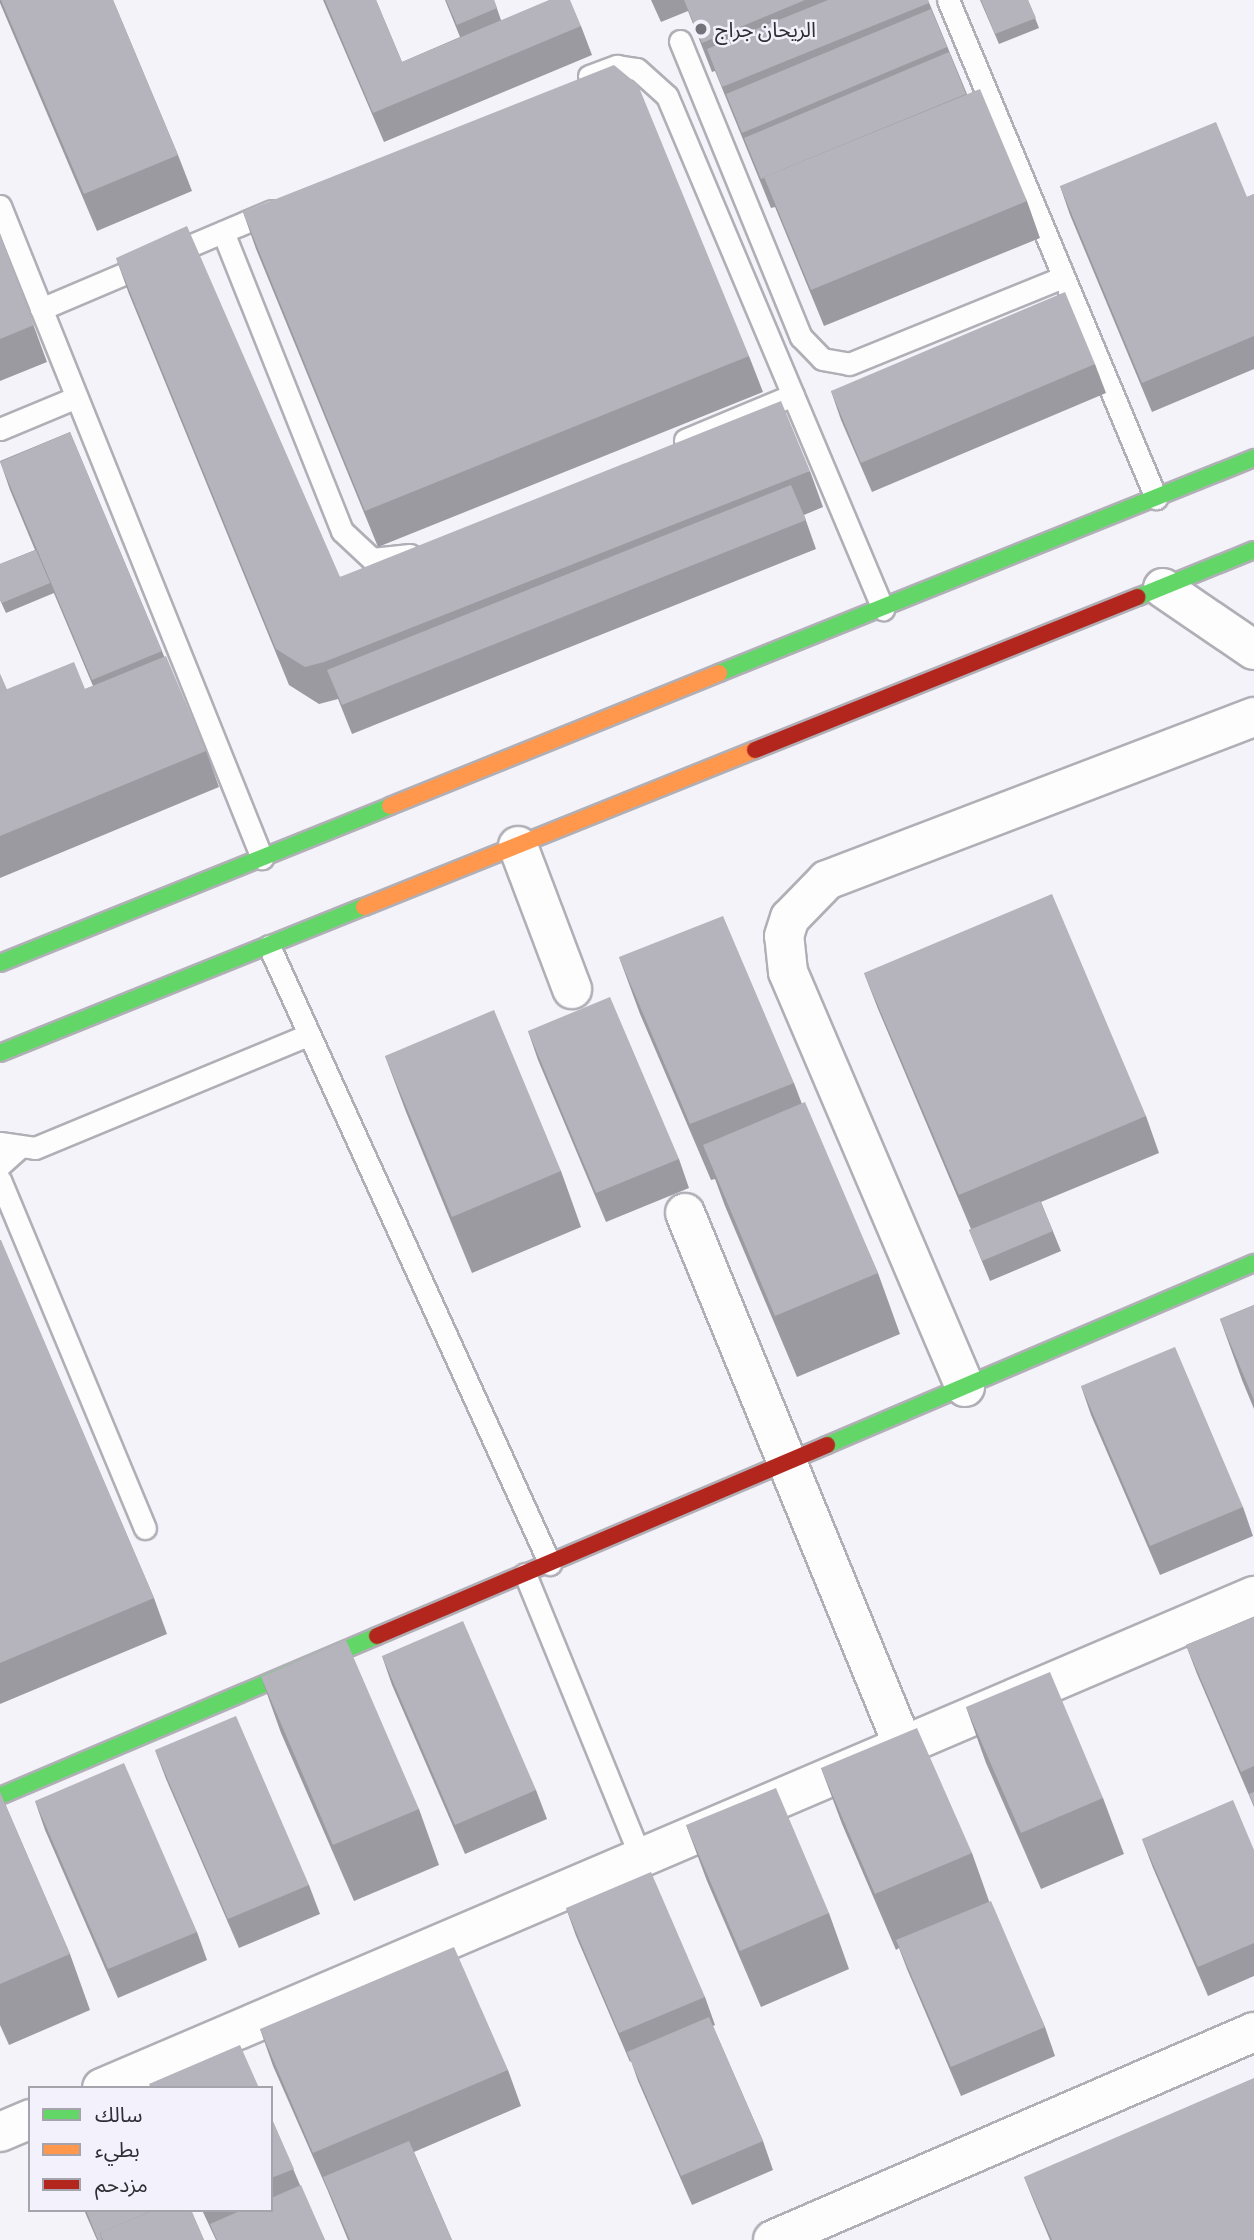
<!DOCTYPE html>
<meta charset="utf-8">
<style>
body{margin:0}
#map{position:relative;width:1254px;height:2240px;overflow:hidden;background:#f4f3f9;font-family:Barlow,"Noto Sans Arabic",sans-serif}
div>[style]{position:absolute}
.roads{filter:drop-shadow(2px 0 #b1afb6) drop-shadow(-2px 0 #b1afb6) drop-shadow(0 2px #b1afb6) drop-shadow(0 -2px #b1afb6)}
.lane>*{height:21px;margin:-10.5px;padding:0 10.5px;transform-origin:10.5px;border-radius:10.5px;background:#fdfdfe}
.street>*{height:38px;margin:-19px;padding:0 19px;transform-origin:19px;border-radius:19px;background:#fdfdfe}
.fast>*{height:16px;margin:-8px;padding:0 8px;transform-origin:8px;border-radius:8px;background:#63d668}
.slow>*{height:16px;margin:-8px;padding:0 8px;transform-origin:8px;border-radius:8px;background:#ff974d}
.jam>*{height:16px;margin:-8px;padding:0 8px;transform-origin:8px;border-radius:8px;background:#b3261e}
.wall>*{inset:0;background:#9c9aa1}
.building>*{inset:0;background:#b5b3bb}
.dots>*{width:19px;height:19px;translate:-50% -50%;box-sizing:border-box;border:4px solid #f3f1fb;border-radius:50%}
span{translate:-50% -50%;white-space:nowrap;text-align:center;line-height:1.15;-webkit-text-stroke:5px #f3f1fb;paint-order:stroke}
.poi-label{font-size:21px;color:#2f2d36}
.left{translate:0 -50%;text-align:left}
.legend{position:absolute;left:28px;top:2086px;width:245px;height:126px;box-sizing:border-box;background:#f3f1fb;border:2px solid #a5a3ac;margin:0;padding:9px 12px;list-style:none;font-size:21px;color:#2f2d36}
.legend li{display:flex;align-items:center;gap:14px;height:35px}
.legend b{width:35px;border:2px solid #a5a3ac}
</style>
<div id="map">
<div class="roads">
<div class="lane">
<div style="left:948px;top:0;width:540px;rotate:67.33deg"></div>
<div style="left:680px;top:41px;width:320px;rotate:67.8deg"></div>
<div style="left:801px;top:337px;width:30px;rotate:46deg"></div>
<div style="left:822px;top:359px;width:27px;rotate:10deg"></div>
<div style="left:849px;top:364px;width:231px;rotate:-22.1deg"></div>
<div style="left:589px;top:76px;width:30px;rotate:-20deg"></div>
<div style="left:617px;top:66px;width:20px;rotate:9deg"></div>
<div style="left:637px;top:69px;width:40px;rotate:42deg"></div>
<div style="left:667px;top:96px;width:557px;rotate:67.17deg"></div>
<div style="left:0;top:206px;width:703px;rotate:68.11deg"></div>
<div style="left:223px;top:232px;width:322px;rotate:68.3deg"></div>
<div style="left:342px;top:531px;width:41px;rotate:43deg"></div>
<div style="left:372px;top:559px;width:38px;rotate:-6deg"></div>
<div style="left:41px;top:309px;width:251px;rotate:-23deg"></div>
<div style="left:0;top:429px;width:83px;rotate:-22.6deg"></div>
<div style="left:685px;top:440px;width:117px;rotate:-22.6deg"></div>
<div style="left:269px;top:946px;width:679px;rotate:65.55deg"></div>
<div style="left:0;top:1143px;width:35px;rotate:8deg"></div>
<div style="left:35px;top:1148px;width:295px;rotate:-22.5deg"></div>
<div style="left:0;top:1165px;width:24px;rotate:-42deg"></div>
<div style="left:0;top:1180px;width:377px;rotate:67.4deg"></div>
<div style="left:525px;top:1574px;width:305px;rotate:67.8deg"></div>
</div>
<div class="street">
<div style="left:1163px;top:588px;width:110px;rotate:34.3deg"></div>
<div style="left:518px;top:846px;width:153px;rotate:69.3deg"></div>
<div style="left:685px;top:1213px;width:573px;rotate:67.73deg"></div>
<div style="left:965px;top:1387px;width:451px;rotate:-113.1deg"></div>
<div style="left:788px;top:972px;width:36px;rotate:-96deg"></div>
<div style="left:784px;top:936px;width:19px;rotate:-72deg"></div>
<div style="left:790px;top:918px;width:53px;rotate:-45.8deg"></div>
<div style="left:827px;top:880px;width:457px;rotate:-20.9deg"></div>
<div style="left:102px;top:2088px;width:1253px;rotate:-23.13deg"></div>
<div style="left:0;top:2132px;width:33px;rotate:-23deg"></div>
<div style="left:773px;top:2240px;width:524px;rotate:-23.39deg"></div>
</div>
<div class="fast">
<div style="left:1138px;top:597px;width:125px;rotate:-22.1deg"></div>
<div style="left:719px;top:673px;width:577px;rotate:-21.89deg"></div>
<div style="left:0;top:963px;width:420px;rotate:-21.9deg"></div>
<div style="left:0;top:1053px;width:392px;rotate:-21.9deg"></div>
<div style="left:827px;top:1445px;width:464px;rotate:-23.1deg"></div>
<div style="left:0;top:1796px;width:410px;rotate:-23deg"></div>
</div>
<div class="slow">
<div style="left:390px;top:806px;width:355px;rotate:-22deg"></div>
<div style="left:364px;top:907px;width:421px;rotate:-21.9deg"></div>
</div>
<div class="jam">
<div style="left:755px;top:750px;width:412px;rotate:-21.8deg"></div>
<div style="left:377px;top:1636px;width:489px;rotate:-23deg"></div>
</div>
</div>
<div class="wall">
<div style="clip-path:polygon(0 0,113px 0,178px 155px,192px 191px,97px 231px,0 3px)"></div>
<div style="clip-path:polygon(323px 0,376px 0,402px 62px,460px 37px,445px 0,494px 0,501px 20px,581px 26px,592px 55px,384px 142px)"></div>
<div style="clip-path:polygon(651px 0,928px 0,967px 94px,1027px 201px,1040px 238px,824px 326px,775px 207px,771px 208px,715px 71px,712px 72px,688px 11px,661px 22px)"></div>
<div style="clip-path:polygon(980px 0,1028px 0,1039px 28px,999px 44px)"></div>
<div style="clip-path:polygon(1060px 186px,1247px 197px,1254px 194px,1254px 369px,1152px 412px,1070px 215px)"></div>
<div style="clip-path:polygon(243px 212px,749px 356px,763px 392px,378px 547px,256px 249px)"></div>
<div style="clip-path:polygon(0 234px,47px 362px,0 381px)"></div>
<div style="clip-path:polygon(116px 258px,340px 577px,810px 471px,823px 507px,804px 515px,816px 549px,352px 734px,338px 699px,319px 704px,289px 685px,129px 294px)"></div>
<div style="clip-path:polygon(1095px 364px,1106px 393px,872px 492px,841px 420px,831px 391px)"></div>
<div style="clip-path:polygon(70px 432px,164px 656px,206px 751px,219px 787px,0 878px,0 674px,7px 690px,85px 689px,93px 686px,53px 591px,54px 593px,6px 613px,0 600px,0 564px,35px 550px,10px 490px,0 461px)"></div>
<div style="clip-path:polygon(619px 957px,794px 1083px,802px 1104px,878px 1273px,900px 1334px,797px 1377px,725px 1206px,715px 1179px,711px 1180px,640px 1014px)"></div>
<div style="clip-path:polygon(864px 973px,1146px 1116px,1159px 1153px,1041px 1202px,1061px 1251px,990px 1281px,969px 1230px,971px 1229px,878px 1009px)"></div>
<div style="clip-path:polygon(528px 1031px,679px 1159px,689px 1188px,606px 1222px,538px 1060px)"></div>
<div style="clip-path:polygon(385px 1056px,561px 1171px,581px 1227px,472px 1273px,406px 1112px)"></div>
<div style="clip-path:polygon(0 1240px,154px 1598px,167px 1634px,0 1704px)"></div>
<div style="clip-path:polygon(1254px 1305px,1254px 1409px,1242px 1380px,1220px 1319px)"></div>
<div style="clip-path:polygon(1081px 1386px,1243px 1507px,1253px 1536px,1160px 1575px,1091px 1415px)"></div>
<div style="clip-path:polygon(1254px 1617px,1254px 1807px,1197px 1674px,1186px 1645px)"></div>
<div style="clip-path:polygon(382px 1656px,536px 1790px,547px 1819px,465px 1854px,392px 1685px)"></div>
<div style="clip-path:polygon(261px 1677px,419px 1809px,439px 1865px,354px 1901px,281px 1733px)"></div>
<div style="clip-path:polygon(966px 1707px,1103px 1798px,1124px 1854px,1041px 1889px,986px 1763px)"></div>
<div style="clip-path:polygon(155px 1750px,309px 1885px,320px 1914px,239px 1948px,166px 1779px)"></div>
<div style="clip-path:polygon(821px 1768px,972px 1853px,989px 1901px,1045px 2027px,1055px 2056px,961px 2096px,907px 1969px,899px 1948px,896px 1950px,842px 1824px)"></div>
<div style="clip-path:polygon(0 1792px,70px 1954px,90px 2010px,9px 2045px,0 2025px)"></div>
<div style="clip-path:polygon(35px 1801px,197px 1932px,207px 1960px,118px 1998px,45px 1830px)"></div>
<div style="clip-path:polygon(686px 1825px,829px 1913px,849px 1969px,761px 2007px,707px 1881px)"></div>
<div style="clip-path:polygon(1142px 1839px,1254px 1850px,1254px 1976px,1208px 1996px,1153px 1868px)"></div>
<div style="clip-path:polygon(566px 1908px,705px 1997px,715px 2025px,713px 2026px,763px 2141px,773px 2170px,692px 2205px,638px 2081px,631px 2061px,630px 2062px,576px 1936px)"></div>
<div style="clip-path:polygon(260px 2029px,508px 2070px,521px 2106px,414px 2152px,452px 2240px,348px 2240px,327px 2189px,273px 2066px)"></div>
<div style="clip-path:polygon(271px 2117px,300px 2185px,325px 2240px,216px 2240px,202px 2210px,271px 2210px)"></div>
<div style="clip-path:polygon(1024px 2177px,1254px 2240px,1050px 2240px,1032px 2197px)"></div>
<div style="clip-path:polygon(84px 2210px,191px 2210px,204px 2240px,97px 2240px)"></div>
</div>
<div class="building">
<div style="clip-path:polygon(1px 0,113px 0,178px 155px,84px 194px)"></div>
<div style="clip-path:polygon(325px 0,376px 0,402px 62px,549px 0,570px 0,581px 26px,373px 113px)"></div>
<div style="clip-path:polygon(446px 0,494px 0,497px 8px,457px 25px)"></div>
<div style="clip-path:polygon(684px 0,805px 0,702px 43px)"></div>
<div style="clip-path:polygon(828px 0,928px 0,929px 3px,722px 87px,707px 49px)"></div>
<div style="clip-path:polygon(981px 0,1028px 0,1036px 18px,995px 34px)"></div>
<div style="clip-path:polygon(931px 9px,947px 47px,742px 133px,726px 94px)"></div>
<div style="clip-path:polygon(949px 52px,966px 94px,764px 177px,764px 178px,761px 179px,744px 138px)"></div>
<div style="clip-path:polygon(614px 65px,638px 85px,749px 356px,365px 511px,243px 212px)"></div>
<div style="clip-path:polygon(980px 89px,1027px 201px,811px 290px,764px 177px)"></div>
<div style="clip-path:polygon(1216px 122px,1247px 197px,1254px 194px,1254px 336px,1142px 383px,1060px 186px)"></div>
<div style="clip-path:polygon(187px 226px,340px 577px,781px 401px,810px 471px,324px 662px,305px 667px,276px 649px,116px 258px)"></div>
<div style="clip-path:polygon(0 234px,34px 325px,0 339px)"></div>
<div style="clip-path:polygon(1065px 292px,1095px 364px,861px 463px,831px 391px)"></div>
<div style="clip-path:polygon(70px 432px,162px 651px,92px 680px,0 462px)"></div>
<div style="clip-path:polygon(791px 485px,806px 520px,342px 705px,327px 670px)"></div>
<div style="clip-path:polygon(36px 550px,50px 583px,2px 603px,0 599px,0 564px)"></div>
<div style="clip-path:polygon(166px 656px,206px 751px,0 836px,0 692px,74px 662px,85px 689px)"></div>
<div style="clip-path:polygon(0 674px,7px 690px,0 692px)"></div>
<div style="clip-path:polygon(1052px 894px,1146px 1116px,959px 1195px,864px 973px)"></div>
<div style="clip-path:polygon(723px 916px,794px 1083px,690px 1124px,619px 957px)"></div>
<div style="clip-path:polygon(610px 997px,679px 1159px,596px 1193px,528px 1031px)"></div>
<div style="clip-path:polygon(494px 1010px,561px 1171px,452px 1217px,385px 1056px)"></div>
<div style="clip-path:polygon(805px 1102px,878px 1273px,775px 1316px,703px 1145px)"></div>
<div style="clip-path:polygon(1040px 1201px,1053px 1231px,982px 1261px,969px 1230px)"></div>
<div style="clip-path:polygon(0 1240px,1px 1240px,154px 1598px,0 1663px)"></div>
<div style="clip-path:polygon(1254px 1305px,1254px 1400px,1220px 1319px)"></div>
<div style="clip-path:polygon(1175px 1347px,1243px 1507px,1150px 1546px,1081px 1386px)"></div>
<div style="clip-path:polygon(1254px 1617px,1254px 1766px,1241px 1772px,1186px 1645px)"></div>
<div style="clip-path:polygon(463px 1621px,536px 1790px,455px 1825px,382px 1656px)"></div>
<div style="clip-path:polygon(346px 1640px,419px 1809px,333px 1845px,261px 1677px)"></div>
<div style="clip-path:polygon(1050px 1672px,1103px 1798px,1021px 1833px,966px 1707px)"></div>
<div style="clip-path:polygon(236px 1716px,309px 1885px,228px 1919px,155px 1750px)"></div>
<div style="clip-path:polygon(917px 1728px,972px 1853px,875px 1894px,821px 1768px)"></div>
<div style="clip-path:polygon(124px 1763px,197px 1932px,108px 1969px,35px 1801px)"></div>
<div style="clip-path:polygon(776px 1788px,829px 1913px,740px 1951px,686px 1825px)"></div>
<div style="clip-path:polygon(0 1792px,70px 1954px,0 1984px)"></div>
<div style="clip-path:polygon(1254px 1792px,1254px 1805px,1249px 1794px)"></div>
<div style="clip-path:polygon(1233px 1800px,1254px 1850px,1254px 1943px,1198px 1967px,1142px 1839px)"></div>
<div style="clip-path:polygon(651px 1872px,705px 1997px,619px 2033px,566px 1908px)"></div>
<div style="clip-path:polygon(991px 1901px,1045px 2027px,951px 2067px,896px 1940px)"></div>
<div style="clip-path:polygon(454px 1947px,508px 2070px,313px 2153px,260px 2029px)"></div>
<div style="clip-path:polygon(709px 2017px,763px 2141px,681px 2176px,627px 2052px)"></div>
<div style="clip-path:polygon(240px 2045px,259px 2088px,151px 2088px,149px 2084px)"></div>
<div style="clip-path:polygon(1254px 2078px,1254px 2240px,1052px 2240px,1024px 2177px)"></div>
<div style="clip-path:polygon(271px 2117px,294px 2169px,271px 2178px)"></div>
<div style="clip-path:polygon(409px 2141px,452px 2240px,350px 2240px,323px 2177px)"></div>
<div style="clip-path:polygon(301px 2185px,325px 2240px,217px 2240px,210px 2224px,242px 2210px,271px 2210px,271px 2198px)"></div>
<div style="clip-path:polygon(86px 2210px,154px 2210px,100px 2233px,102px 2240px,98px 2240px)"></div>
<div style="clip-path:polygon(154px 2210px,191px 2210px,204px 2240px,103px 2240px,100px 2233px)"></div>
</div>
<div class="dots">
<div style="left:701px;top:29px;background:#74727a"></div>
</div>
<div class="poi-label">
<span class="left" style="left:715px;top:29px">الريحان جراج</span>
</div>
<ul class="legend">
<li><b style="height:9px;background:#63d668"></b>سالك</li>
<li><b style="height:9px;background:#ff974d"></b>بطيء</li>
<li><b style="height:9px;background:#b3261e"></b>مزدحم</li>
</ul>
</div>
